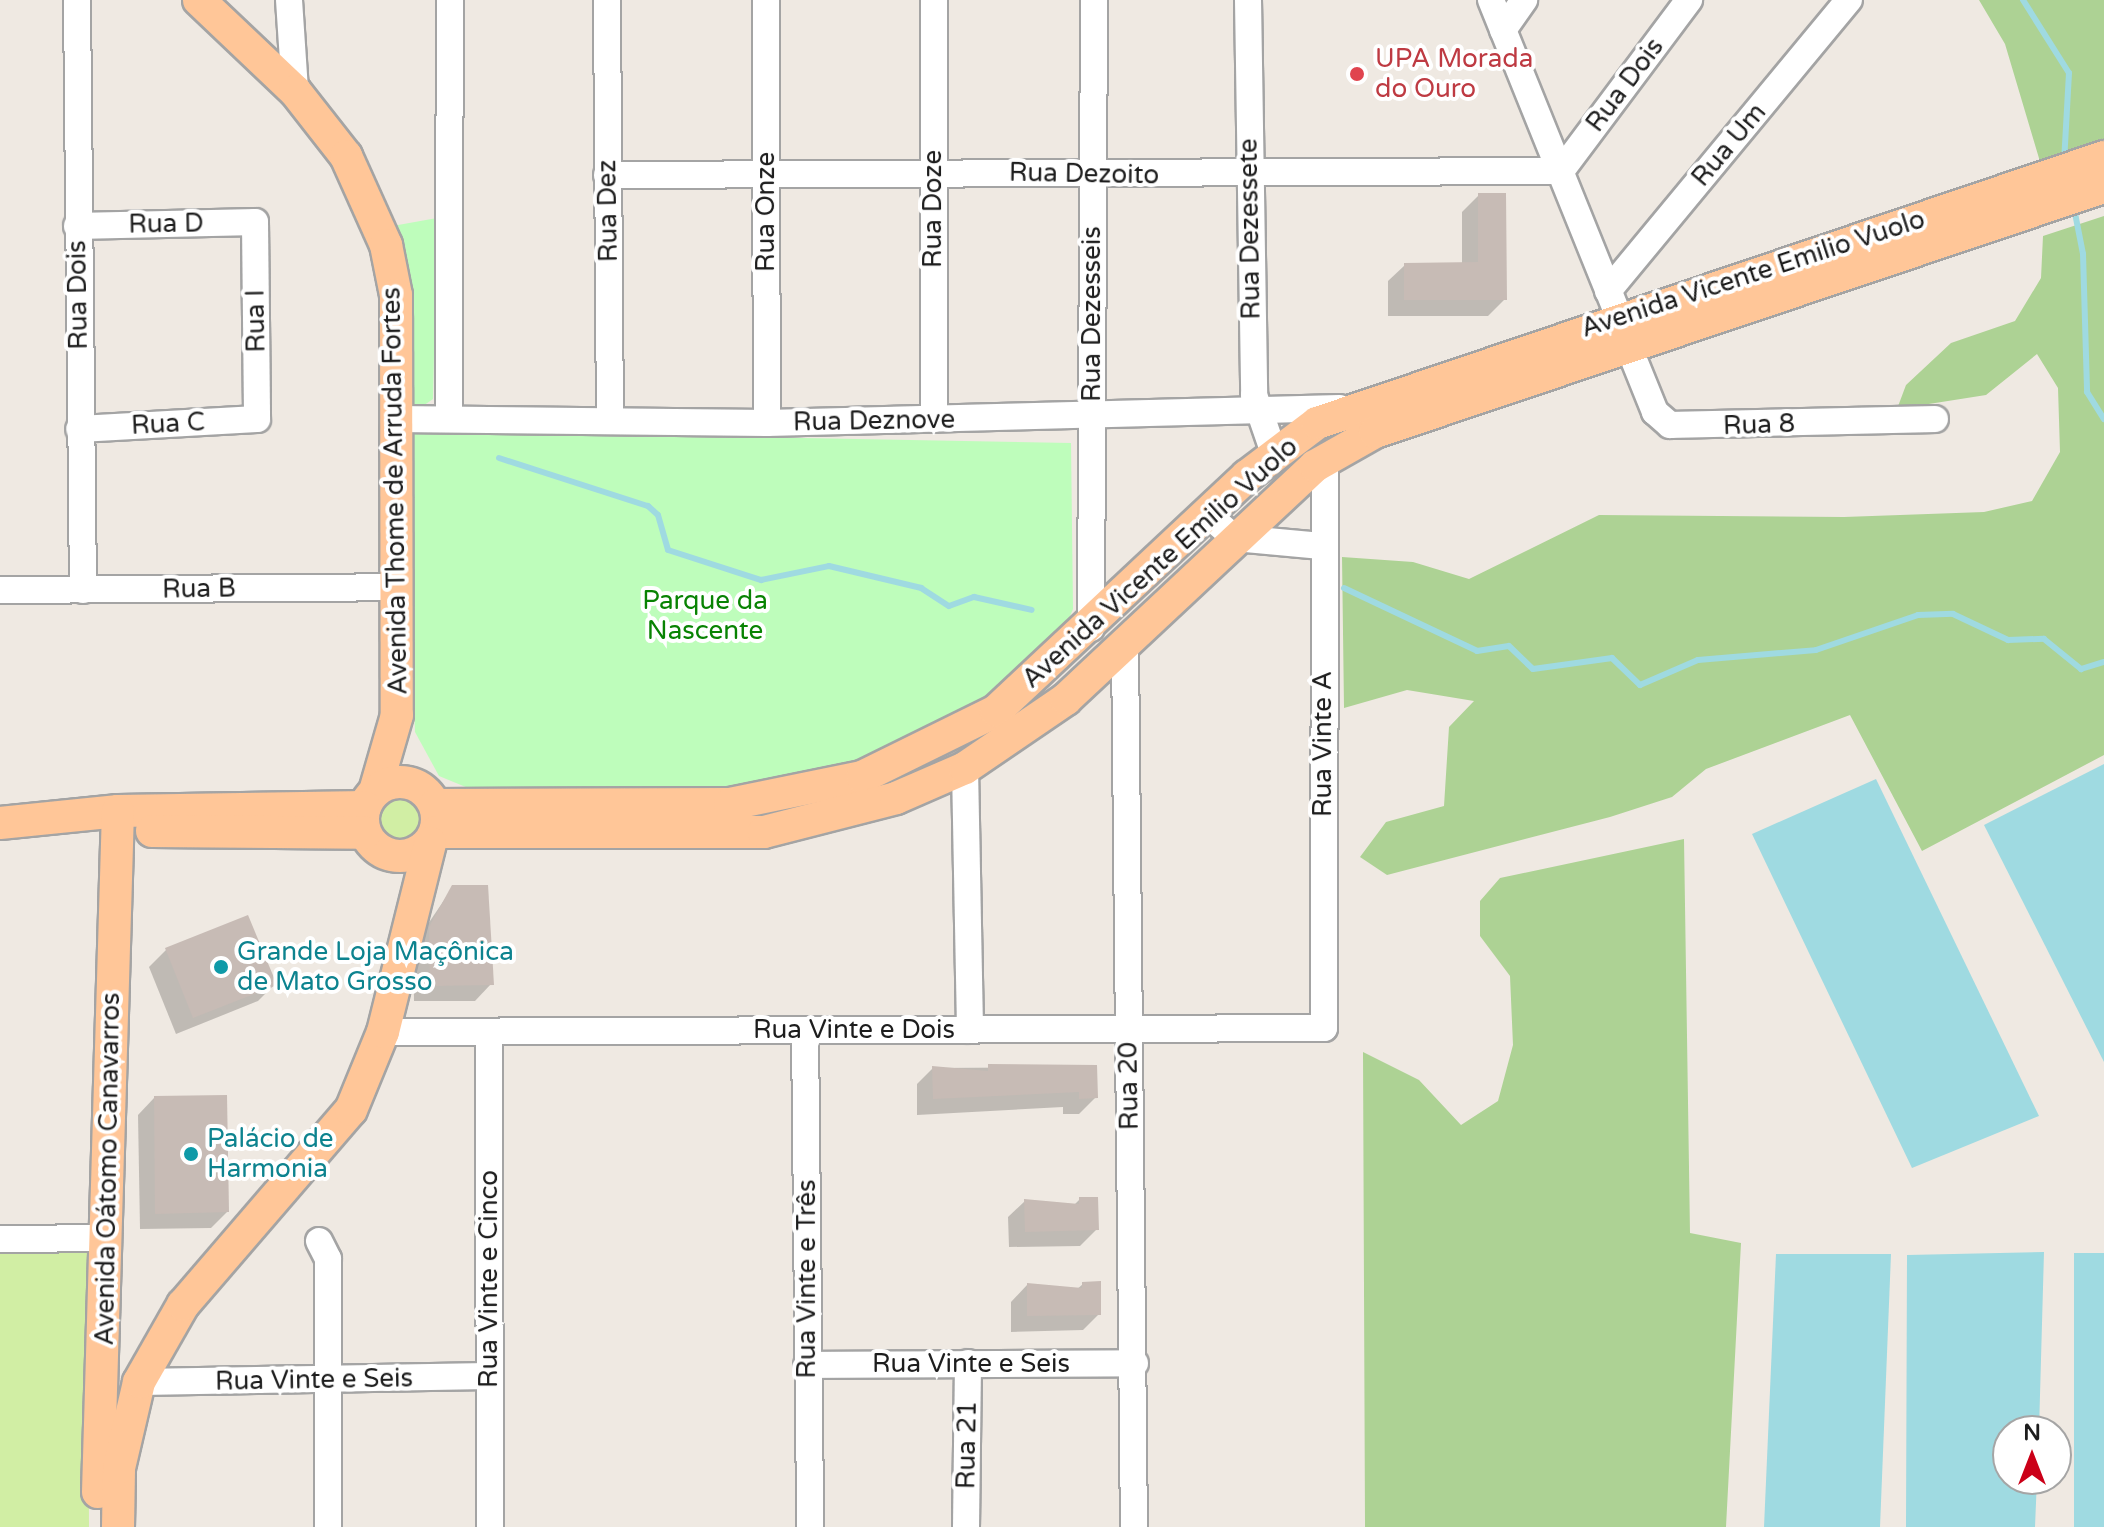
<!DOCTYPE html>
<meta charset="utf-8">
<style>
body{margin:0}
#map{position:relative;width:2104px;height:1527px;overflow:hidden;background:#efe9e2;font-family:"Varela Round",sans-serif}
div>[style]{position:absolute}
.grass>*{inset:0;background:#d1eea4}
.round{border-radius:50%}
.forest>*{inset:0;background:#add294}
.park>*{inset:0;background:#befdbb}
.water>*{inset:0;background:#9fdae1}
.shadow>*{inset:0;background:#0003}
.stream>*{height:6px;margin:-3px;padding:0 3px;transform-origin:3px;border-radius:3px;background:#9fdae1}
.building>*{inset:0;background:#c7bbb5}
.roads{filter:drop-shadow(2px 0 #a4a4a4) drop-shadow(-2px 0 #a4a4a4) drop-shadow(0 2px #a4a4a4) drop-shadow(0 -2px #a4a4a4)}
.minor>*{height:26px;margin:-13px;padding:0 13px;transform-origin:13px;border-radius:13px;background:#fff}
.major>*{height:32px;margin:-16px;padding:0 16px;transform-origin:16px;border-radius:16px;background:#ffc698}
.major>.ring{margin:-16px;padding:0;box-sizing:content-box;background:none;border:32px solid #ffc698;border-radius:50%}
.dots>*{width:22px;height:22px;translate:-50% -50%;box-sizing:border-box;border:4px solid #fff;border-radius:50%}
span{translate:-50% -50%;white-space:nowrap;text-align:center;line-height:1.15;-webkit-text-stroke:8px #fff;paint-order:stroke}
.health-label{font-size:26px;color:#be3a42}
.left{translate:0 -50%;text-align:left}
.street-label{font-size:26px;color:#1d1d1d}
.park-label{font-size:26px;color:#088303}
.culture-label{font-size:26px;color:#0d838f}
.north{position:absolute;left:1992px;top:1415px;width:80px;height:80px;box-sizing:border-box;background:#fff;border:2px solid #a5a5a5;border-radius:50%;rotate:0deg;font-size:22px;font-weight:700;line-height:32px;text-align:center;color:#1d1d1d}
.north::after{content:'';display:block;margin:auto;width:28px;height:36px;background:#cb0018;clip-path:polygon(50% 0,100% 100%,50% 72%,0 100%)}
</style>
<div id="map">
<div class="grass">
<div class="round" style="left:367px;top:791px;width:56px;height:56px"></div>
<div style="clip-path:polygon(88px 1247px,89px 1527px,0 1527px,0 1248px)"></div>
</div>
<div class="forest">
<div style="clip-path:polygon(1979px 0,2104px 0,2104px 143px,2041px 165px,2005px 44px)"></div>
<div style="clip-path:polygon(2104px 216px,2104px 755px,1922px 851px,1850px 715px,1706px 769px,1672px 797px,1610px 817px,1387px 875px,1360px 857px,1386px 822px,1444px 806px,1449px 727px,1474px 701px,1407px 690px,1344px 708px,1342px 557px,1413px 562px,1469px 579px,1599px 515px,1844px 517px,1984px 512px,2032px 501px,2060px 452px,2058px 388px,2037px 354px,1986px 395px,1897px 409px,1906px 385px,1951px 343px,2015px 321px,2041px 278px,2043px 236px)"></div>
<div style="clip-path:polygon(1684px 839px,1690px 1233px,1741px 1243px,1726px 1527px,1365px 1527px,1363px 1052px,1419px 1080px,1461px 1125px,1498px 1101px,1513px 1045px,1510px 976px,1480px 936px,1480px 901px,1500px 878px)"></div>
</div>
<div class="park">
<div style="clip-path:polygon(437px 218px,433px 399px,420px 408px,406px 401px,387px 227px)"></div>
<div style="clip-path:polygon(423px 431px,1071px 443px,1073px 609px,1060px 640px,973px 715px,899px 755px,715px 797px,473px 790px,439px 776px,415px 732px,405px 447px,406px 435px)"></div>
</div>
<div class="water">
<div style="clip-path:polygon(2104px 764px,2104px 1062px,1984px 825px)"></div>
<div style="clip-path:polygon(1876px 779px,2039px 1116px,1912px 1168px,1752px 834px)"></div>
<div style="clip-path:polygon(2044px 1252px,2039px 1431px,2008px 1431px,2008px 1479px,2037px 1479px,2035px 1527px,1906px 1527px,1907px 1255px)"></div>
<div style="clip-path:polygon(2074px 1253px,2104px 1253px,2104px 1527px,2074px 1527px)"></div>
<div style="clip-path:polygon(1776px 1254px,1891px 1254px,1880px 1527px,1764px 1527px)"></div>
</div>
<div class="shadow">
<div style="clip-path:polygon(1479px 195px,1505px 299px,1488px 316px,1388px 316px,1388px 281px,1405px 265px,1462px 264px,1462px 212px)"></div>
<div style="clip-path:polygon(453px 887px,491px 984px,475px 1001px,414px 1001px,413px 946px)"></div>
<div style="clip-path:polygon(247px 917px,274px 985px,258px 1001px,176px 1034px,149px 967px,166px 950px)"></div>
<div style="clip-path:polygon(1095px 1067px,1096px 1097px,1079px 1114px,1063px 1114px,1063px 1107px,917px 1115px,917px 1084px,933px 1068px)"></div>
<div style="clip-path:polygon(154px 1098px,227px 1212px,211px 1228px,140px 1229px,138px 1115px)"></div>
<div style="clip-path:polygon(1080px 1199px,1097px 1229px,1080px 1246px,1009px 1247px,1008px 1217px,1025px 1201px,1074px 1205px)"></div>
<div style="clip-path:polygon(1083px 1284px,1099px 1314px,1083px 1330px,1011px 1332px,1011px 1302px,1027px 1285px,1076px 1290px)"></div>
</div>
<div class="stream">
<div style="left:2023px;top:0;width:86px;rotate:57.8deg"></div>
<div style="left:2069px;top:73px;width:89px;rotate:93.2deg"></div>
<div style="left:2074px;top:208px;width:47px;rotate:78.9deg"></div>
<div style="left:2083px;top:254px;width:138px;rotate:88.3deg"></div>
<div style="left:2087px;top:392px;width:32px;rotate:58deg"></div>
<div style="left:499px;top:458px;width:157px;rotate:17.9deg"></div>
<div style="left:648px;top:506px;width:13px;rotate:42deg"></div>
<div style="left:658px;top:515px;width:36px;rotate:74deg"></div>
<div style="left:668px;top:550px;width:98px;rotate:17.9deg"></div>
<div style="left:761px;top:580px;width:69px;rotate:-11.6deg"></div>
<div style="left:829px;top:566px;width:95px;rotate:13.4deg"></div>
<div style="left:921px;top:588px;width:33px;rotate:33deg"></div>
<div style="left:949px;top:606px;width:27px;rotate:-20deg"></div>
<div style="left:974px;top:597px;width:59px;rotate:12.6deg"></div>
<div style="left:1344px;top:588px;width:147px;rotate:25.3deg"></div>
<div style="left:1477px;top:651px;width:32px;rotate:-9deg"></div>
<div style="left:1509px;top:646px;width:33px;rotate:44deg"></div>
<div style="left:1533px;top:669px;width:80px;rotate:-7.9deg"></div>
<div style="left:1612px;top:658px;width:39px;rotate:44deg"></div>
<div style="left:1640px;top:685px;width:63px;rotate:-23.3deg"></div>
<div style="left:1698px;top:660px;width:118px;rotate:-4.8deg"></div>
<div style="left:1816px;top:650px;width:108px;rotate:-18.9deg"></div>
<div style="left:1918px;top:615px;width:35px;rotate:-2deg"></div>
<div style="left:1953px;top:614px;width:61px;rotate:25.3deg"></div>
<div style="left:2008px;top:640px;width:36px;rotate:-2deg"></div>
<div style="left:2044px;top:639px;width:48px;rotate:39deg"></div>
<div style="left:2081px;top:669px;width:24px;rotate:-17deg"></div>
</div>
<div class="building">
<div style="clip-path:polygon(1478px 193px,1506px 193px,1507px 300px,1404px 300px,1404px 263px,1478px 262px)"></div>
<div style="clip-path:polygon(452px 885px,488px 885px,494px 985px,430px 986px,429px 927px)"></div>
<div style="clip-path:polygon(248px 915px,277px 985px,193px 1018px,165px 948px)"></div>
<div style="clip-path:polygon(988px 1064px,1097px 1065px,1098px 1098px,1079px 1099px,1079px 1092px,933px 1099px,932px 1066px,988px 1071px)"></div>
<div style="clip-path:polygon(227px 1095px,229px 1212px,155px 1214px,154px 1096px)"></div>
<div style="clip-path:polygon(1079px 1197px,1098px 1197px,1099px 1230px,1025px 1232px,1024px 1199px,1079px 1204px)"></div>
<div style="clip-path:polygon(1101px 1281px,1101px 1315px,1027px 1316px,1027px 1283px,1082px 1288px,1082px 1282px)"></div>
</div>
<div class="roads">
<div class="minor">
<div style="left:77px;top:0;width:590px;rotate:89.42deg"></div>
<div style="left:289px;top:0;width:91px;rotate:86.2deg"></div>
<div style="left:607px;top:0;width:421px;rotate:89.6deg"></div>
<div style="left:766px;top:0;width:423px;rotate:89.9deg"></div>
<div style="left:1248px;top:0;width:395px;rotate:89.1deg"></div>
<div style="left:1254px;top:395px;width:61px;rotate:71deg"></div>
<div style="left:1491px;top:0;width:329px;rotate:68deg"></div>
<div style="left:1503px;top:30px;width:37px;rotate:-55deg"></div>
<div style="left:607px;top:175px;width:954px;rotate:-0.24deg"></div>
<div style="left:1561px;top:171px;width:214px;rotate:-53.2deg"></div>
<div style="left:77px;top:226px;width:178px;rotate:-1.3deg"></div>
<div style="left:255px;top:222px;width:197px;rotate:89.4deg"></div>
<div style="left:257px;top:419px;width:178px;rotate:176.8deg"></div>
<div style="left:1608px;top:291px;width:378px;rotate:-50.4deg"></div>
<div style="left:1630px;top:350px;width:67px;rotate:68deg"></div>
<div style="left:1655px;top:412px;width:20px;rotate:41deg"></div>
<div style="left:1670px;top:425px;width:265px;rotate:-1.3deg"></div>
<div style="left:449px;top:418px;width:418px;rotate:-89.9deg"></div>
<div style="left:396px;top:419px;width:371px;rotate:0.6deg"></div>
<div style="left:767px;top:423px;width:573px;rotate:-1.5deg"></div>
<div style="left:934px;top:419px;width:419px;rotate:-90deg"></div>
<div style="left:1207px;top:514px;width:37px;rotate:41deg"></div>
<div style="left:1235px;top:538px;width:87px;rotate:5.3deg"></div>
<div style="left:0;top:590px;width:397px;rotate:-0.4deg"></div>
<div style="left:1091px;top:628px;width:628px;rotate:-89.73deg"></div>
<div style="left:1125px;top:645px;width:882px;rotate:89.42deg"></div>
<div style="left:965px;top:768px;width:262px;rotate:88.9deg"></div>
<div style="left:805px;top:1030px;width:497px;rotate:89.4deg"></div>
<div style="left:383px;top:1032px;width:941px;rotate:-0.24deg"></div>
<div style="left:1324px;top:1028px;width:568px;rotate:-89.9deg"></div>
<div style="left:489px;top:1032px;width:495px;rotate:89.9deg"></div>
<div style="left:0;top:1239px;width:106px;rotate:-0.5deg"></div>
<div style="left:319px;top:1241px;width:20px;rotate:63deg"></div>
<div style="left:328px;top:1259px;width:268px;rotate:90deg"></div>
<div style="left:807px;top:1365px;width:328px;rotate:-0.3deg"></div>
<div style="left:139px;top:1382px;width:351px;rotate:-1deg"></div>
<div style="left:966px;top:1527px;width:164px;rotate:-89.3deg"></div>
</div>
<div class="major">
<div style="left:199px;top:0;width:132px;rotate:43.5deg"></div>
<div style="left:295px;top:91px;width:83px;rotate:51.9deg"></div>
<div style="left:346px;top:156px;width:98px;rotate:65.8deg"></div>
<div style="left:386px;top:245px;width:51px;rotate:78.7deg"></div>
<div style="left:396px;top:295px;width:420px;rotate:89.9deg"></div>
<div style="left:397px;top:715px;width:79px;rotate:106.1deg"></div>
<div class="ring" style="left:363px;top:782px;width:42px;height:42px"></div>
<div style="left:435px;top:805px;width:295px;rotate:-0.2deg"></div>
<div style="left:730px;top:804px;width:135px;rotate:-11.6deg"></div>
<div style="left:862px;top:777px;width:149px;rotate:-26.2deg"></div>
<div style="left:996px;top:711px;width:344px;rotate:-43.1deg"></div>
<div style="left:1247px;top:476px;width:88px;rotate:-37.1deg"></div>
<div style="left:1317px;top:423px;width:831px;rotate:-18.67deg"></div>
<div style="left:0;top:823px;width:119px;rotate:-5.8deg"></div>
<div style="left:118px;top:811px;width:247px;rotate:-0.9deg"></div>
<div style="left:152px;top:831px;width:213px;rotate:0.5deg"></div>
<div style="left:436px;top:832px;width:328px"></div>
<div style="left:764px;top:832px;width:136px;rotate:-14.4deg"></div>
<div style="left:896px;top:798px;width:75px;rotate:-23.5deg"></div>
<div style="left:965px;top:768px;width:122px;rotate:-34.3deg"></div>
<div style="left:1066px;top:699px;width:341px;rotate:-43.1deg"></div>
<div style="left:1315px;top:466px;width:69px;rotate:-29.5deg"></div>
<div style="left:1375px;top:432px;width:769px;rotate:-18.58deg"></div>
<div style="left:98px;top:1492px;width:681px;rotate:-88.32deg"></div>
<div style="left:118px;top:1527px;width:59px;rotate:-89deg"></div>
<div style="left:119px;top:1468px;width:88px;rotate:-76.9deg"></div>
<div style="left:139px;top:1382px;width:89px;rotate:-60.3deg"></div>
<div style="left:183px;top:1305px;width:257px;rotate:-49.3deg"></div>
<div style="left:351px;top:1110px;width:84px;rotate:-67.7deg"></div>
<div style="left:383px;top:1032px;width:195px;rotate:-76deg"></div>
</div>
</div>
<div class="dots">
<div style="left:1357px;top:74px;background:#e0444e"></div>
<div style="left:221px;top:967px;background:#0f9aa8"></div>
<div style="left:191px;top:1154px;background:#0f9aa8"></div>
</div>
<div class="health-label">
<span class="left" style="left:1375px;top:74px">UPA Morada<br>do Ouro</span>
</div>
<div class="street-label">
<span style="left:1625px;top:85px;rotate:-53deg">Rua Dois</span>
<span style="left:1729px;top:145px;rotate:-50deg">Rua Um</span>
<span style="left:1084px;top:174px;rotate:1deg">Rua Dezoito</span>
<span style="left:933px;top:209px;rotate:-90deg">Rua Doze</span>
<span style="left:608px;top:211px;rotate:-91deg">Rua Dez</span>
<span style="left:766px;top:212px;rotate:-90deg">Rua Onze</span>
<span style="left:166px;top:224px;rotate:-1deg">Rua D</span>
<span style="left:1250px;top:229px;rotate:-91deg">Rua Dezessete</span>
<span style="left:1753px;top:274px;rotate:-18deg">Avenida Vicente Emilio Vuolo</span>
<span style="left:78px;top:295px;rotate:-91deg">Rua Dois</span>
<span style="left:1092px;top:314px;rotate:-90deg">Rua Dezesseis</span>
<span style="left:256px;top:321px;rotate:-91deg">Rua I</span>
<span style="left:874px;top:421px;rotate:-1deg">Rua Deznove</span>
<span style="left:168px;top:424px;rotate:-3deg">Rua C</span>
<span style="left:1759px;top:425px;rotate:-2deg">Rua 8</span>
<span style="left:395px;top:491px;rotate:-91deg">Avenida Thome de Arruda Fortes</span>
<span style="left:1160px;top:563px;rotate:-42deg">Avenida Vicente Emilio Vuolo</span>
<span style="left:199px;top:589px;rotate:-1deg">Rua B</span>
<span style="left:1323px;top:744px;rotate:-90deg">Rua Vinte A</span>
<span style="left:854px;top:1030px">Rua Vinte e Dois</span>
<span style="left:1129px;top:1086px;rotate:-91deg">Rua 20</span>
<span style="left:108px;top:1169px;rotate:-89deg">Avenida Oátomo Canavarros</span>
<span style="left:489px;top:1279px;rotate:-90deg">Rua Vinte e Cinco</span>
<span style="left:807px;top:1279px;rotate:-90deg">Rua Vinte e Três</span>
<span style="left:971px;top:1364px">Rua Vinte e Seis</span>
<span style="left:314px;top:1380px;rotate:-1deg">Rua Vinte e Seis</span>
<span style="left:967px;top:1445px;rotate:-89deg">Rua 21</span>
</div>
<div class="park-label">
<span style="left:705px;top:616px">Parque da<br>Nascente</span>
</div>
<div class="culture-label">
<span class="left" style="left:237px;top:967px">Grande Loja Maçônica<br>de Mato Grosso</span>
<span class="left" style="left:207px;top:1154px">Palácio de<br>Harmonia</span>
</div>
<div class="north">N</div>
</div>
